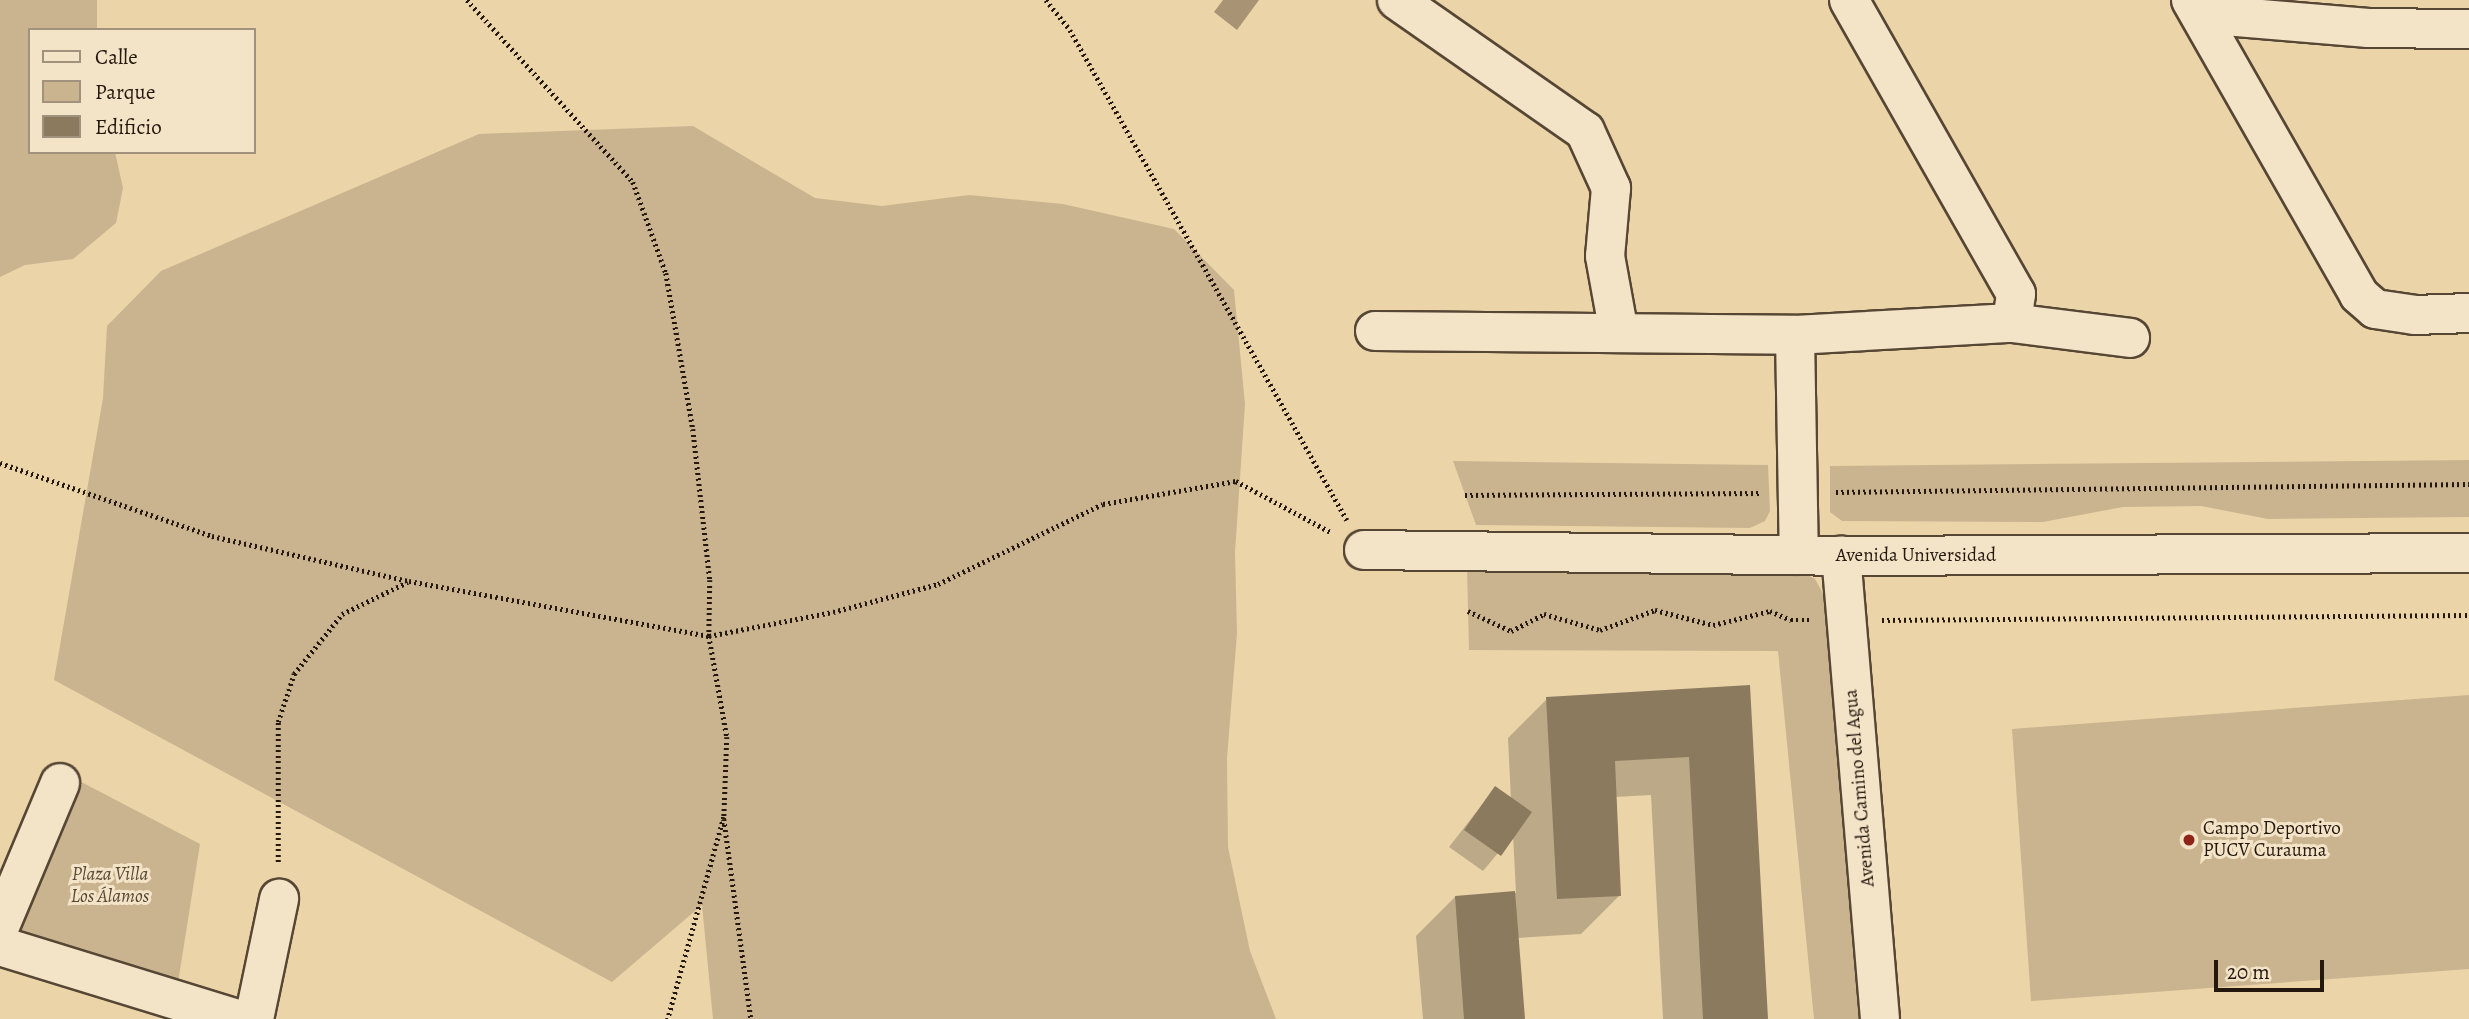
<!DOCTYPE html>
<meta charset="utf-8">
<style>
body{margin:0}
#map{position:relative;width:2469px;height:1019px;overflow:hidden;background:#ecd4a9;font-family:Alegreya,serif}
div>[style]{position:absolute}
.green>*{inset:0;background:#cab48f}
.water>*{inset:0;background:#a89474}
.shadow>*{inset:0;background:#0003}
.building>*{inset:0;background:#8c7a5f}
.path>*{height:4.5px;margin-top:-2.25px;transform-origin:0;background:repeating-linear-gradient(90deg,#24180e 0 2px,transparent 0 5.5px)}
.roads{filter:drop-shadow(2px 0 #564735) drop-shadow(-2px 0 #564735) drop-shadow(0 2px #564735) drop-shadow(0 -2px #564735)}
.minor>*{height:38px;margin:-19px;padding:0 19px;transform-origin:19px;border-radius:19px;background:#f3e3c7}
.tertiary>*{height:38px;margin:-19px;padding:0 19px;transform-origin:19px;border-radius:19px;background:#f3e3c7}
.dots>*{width:19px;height:19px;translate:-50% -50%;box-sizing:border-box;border:4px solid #f3e3c7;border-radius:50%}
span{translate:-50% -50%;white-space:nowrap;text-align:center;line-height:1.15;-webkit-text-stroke:6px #f3e3c7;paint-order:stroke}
.street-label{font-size:19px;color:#24180e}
.poi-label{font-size:19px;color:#24180e}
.left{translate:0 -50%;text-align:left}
.park-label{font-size:19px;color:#564735;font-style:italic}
.legend{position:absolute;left:28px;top:28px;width:228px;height:126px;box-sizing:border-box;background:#f3e3c7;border:2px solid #a0927d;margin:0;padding:9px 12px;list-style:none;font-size:21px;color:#24180e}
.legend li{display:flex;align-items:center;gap:14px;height:35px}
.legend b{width:35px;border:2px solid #a0927d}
.scale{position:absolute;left:2214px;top:960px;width:110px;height:32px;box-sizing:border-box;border:4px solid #24180e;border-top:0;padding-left:9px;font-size:21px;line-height:24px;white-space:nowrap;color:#24180e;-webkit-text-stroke:5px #f3e3c7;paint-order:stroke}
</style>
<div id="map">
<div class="green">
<div style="clip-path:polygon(0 0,97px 0,97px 30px,30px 30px,30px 152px,115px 152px,123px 188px,116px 223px,73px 259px,25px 265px,0 277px)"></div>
<div style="clip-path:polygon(693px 126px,815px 198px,882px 206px,969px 195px,1063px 204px,1174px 229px,1234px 290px,1245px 404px,1235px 552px,1237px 633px,1227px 758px,1228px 847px,1250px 951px,1276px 1019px,713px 1019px,702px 905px,612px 982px,54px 680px,103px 398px,107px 326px,161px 271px,479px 134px)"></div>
<div style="clip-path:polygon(2469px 460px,2469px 517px,2268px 519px,2201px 506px,2123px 507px,2043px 522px,1842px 521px,1830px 512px,1830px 466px)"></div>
<div style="clip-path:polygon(1453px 461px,1768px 465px,1770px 511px,1765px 521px,1750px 528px,1476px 525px)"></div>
<div style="clip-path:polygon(1467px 569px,1797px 569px,1815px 579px,1824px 595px,1867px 1019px,1814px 1019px,1778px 651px,1469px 650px)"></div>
<div style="clip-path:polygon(2469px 695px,2469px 969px,2031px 1001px,2012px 729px)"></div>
<div style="clip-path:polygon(68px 775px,200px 844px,177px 989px,4px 937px)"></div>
</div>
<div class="water">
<div style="clip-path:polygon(1223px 0,1259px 0,1237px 30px,1214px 12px)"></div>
</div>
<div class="shadow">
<div style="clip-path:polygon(1748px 687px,1766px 1019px,1663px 1019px,1651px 795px,1615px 797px,1620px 895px,1581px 934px,1517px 938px,1523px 1019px,1423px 1019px,1416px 936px,1455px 897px,1516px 893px,1513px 835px,1483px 871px,1449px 847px,1495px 788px,1511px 800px,1508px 738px,1547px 699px)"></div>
</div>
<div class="building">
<div style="clip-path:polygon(1750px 685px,1768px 1019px,1703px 1019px,1689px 757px,1615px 761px,1621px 896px,1557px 899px,1546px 697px)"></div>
<div style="clip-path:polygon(1495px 786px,1532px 812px,1501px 856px,1464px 830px)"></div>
<div style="clip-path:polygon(1515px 891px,1525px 1019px,1464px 1019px,1455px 896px)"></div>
</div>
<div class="path">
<div style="left:467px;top:0;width:246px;rotate:47.6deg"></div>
<div style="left:633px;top:182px;width:97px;rotate:70.1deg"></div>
<div style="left:666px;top:273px;width:158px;rotate:80.2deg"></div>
<div style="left:693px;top:429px;width:152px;rotate:83.6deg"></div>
<div style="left:710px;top:580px;width:56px;rotate:91deg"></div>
<div style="left:709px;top:636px;width:126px;rotate:-11deg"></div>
<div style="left:833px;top:612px;width:109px;rotate:-14.9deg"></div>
<div style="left:938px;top:584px;width:183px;rotate:-25.9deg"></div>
<div style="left:1103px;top:504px;width:135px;rotate:-9.8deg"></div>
<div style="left:1236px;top:481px;width:109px;rotate:28.4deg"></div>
<div style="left:1046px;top:0;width:38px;rotate:51deg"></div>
<div style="left:1070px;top:30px;width:563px;rotate:60.52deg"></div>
<div style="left:0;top:463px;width:224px;rotate:19deg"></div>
<div style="left:212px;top:536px;width:202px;rotate:12.9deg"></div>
<div style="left:409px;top:581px;width:305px;rotate:10.4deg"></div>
<div style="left:709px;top:636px;width:103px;rotate:79.9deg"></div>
<div style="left:727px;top:737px;width:80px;rotate:92.1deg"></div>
<div style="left:724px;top:817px;width:210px;rotate:105.5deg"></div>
<div style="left:1836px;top:492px;width:633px;rotate:-0.72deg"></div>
<div style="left:1465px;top:495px;width:296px;rotate:-0.4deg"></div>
<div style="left:1468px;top:611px;width:47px;rotate:24.9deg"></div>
<div style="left:1511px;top:631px;width:37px;rotate:-27deg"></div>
<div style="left:1544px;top:614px;width:58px;rotate:15.9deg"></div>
<div style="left:1600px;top:630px;width:59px;rotate:-20deg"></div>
<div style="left:1655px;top:610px;width:60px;rotate:14.5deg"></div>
<div style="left:1713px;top:625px;width:59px;rotate:-13.8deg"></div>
<div style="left:1770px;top:611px;width:23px;rotate:23deg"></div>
<div style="left:1791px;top:620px;width:19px"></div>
<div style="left:1882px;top:620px;width:587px;rotate:-0.49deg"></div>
<div style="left:724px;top:819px;width:202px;rotate:82.3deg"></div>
<div style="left:278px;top:862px;width:140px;rotate:-90deg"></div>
<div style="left:278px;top:722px;width:51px;rotate:-71.6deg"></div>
<div style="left:294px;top:674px;width:77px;rotate:-51.3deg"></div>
<div style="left:342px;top:614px;width:73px;rotate:-25.9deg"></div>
</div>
<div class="roads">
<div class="minor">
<div style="left:1397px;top:0;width:229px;rotate:34.9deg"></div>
<div style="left:1585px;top:131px;width:63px;rotate:65.5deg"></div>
<div style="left:1611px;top:188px;width:68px;rotate:95deg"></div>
<div style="left:1605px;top:256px;width:78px;rotate:79.7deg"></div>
<div style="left:1849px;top:0;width:338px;rotate:60.4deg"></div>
<div style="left:2016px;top:294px;width:29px;rotate:98deg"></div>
<div style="left:2191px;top:0;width:339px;rotate:60.3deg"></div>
<div style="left:2359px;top:295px;width:21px;rotate:41deg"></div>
<div style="left:2375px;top:309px;width:40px;rotate:8.5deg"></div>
<div style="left:2415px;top:315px;width:54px;rotate:-2.1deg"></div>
<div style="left:2201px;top:14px;width:168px;rotate:4.8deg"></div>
<div style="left:2368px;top:28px;width:101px;rotate:0.6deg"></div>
<div style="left:1375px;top:331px;width:420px;rotate:0.5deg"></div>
<div style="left:1795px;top:335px;width:217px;rotate:-3.2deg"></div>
<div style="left:2012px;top:323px;width:119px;rotate:7.2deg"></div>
<div style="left:1795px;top:335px;width:220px;rotate:89deg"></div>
<div style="left:1364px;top:550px;width:477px;rotate:0.7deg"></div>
<div style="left:0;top:926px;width:155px;rotate:-67.2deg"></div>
<div style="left:0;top:946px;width:248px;rotate:17.1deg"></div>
<div style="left:254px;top:1019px;width:123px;rotate:-78.2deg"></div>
</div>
<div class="tertiary">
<div style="left:1880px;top:1019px;width:465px;rotate:-94.8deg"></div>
<div style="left:1841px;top:556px;width:628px;rotate:-0.27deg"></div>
</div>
</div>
<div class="dots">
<div style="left:2189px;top:840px;background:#8f2418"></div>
</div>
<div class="street-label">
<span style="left:1916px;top:556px">Avenida Universidad</span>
<span style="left:1860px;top:788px;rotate:-95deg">Avenida Camino del Agua</span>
</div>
<div class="poi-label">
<span class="left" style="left:2203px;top:840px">Campo Deportivo<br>PUCV Curauma</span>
</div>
<div class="park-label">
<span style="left:110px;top:886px">Plaza Villa<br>Los Álamos</span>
</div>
<ul class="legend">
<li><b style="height:9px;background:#f3e3c7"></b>Calle</li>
<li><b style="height:19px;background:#cab48f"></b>Parque</li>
<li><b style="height:19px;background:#8c7a5f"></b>Edificio</li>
</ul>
<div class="scale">20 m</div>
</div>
